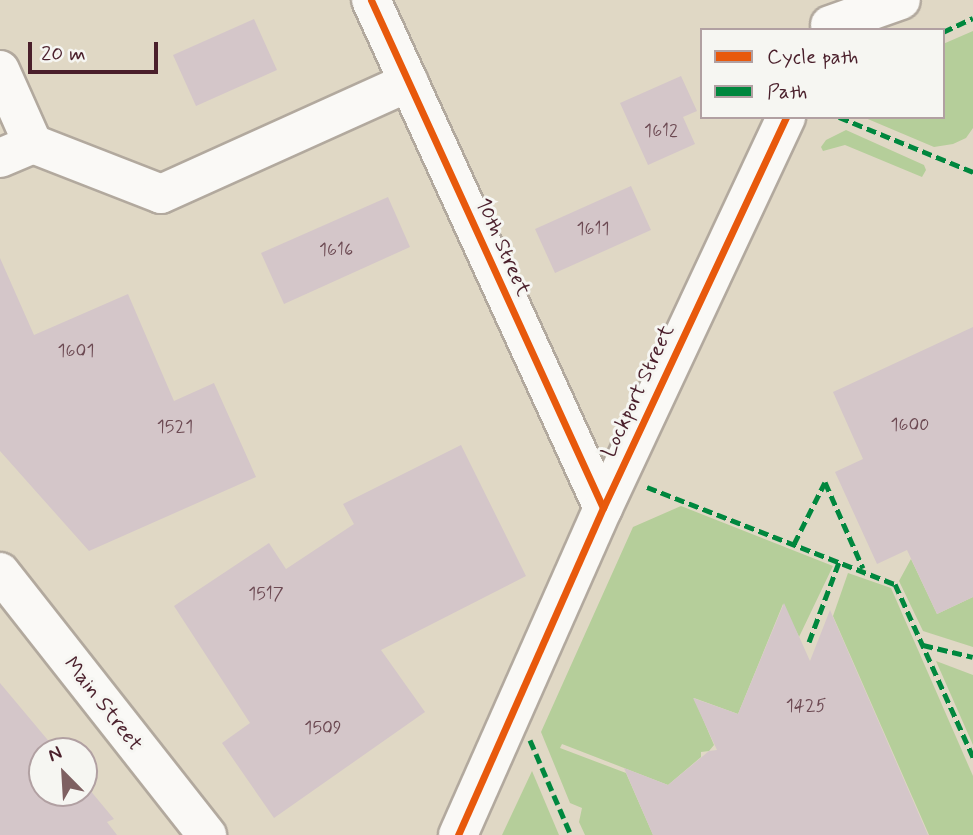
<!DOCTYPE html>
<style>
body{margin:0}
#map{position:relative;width:973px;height:835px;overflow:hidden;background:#e0d8c5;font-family:Mynerve,sans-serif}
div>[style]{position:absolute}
.green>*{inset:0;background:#b5ce9a}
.building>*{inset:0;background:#d4c6c9}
.roads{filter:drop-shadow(2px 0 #b2a99e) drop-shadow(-2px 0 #b2a99e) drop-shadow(0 2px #b2a99e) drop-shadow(0 -2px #b2a99e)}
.minor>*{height:38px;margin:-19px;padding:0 19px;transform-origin:19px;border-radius:19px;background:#faf9f6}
.major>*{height:38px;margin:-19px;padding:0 19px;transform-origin:19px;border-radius:19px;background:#faf9f6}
.quiet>*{height:5px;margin-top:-2.5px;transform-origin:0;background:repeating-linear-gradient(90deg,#00873e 0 10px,transparent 0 15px)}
.cycleway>*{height:7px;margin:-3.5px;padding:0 3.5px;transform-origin:3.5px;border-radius:3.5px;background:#e8590c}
span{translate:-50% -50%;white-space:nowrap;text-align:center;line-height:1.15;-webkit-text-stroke:6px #f6f6f2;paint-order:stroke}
.number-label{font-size:18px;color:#6c4952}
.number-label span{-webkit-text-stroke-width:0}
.street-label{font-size:21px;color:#4a1f2b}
.legend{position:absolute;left:700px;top:28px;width:245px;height:91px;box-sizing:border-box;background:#f6f6f2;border:2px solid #b1a0a2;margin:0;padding:9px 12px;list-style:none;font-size:21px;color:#4a1f2b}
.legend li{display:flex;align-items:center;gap:14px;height:35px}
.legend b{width:35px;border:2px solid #b1a0a2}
.north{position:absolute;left:28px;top:737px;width:70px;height:70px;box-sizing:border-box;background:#f6f6f2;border:2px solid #b1a0a2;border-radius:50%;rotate:336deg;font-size:19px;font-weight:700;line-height:28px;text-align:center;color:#4a1f2b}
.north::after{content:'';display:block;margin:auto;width:24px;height:32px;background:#7e6061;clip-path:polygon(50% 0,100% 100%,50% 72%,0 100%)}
.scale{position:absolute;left:28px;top:42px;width:130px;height:32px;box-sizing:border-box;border:4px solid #4a1f2b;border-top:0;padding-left:9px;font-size:21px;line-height:24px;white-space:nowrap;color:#4a1f2b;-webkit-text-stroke:5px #f6f6f2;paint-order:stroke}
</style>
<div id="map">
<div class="green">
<div style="clip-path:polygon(973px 31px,973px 128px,966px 138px,953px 144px,934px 147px,863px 117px,943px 117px,943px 44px)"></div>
<div style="clip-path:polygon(846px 130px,924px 165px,926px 170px,922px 177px,845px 145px,823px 151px,821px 147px,826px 140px)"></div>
<div style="clip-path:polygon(681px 506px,833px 566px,799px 637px,783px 604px,738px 714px,694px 698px,714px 745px,709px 751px,701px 752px,701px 757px,668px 785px,562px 744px,560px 748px,626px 773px,653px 835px,585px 835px,579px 822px,582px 808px,570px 803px,541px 732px,633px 527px)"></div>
<div style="clip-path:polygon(911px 559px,937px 614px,973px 597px,973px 647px,923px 631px,899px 581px)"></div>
<div style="clip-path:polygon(848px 573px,891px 588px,973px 776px,973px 835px,929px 835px,833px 616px)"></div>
<div style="clip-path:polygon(936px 661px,973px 675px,973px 745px)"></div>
<div style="clip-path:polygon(532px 771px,559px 835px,502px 835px)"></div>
</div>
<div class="building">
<div style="clip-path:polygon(254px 19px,277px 70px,196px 106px,173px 55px)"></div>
<div style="clip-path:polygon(681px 76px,697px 111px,683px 117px,695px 144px,648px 165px,620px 103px)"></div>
<div style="clip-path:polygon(631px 186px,651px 230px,555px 273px,535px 229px)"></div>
<div style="clip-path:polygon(388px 197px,410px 247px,284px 304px,261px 253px)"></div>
<div style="clip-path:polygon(0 258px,34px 335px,128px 294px,174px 401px,214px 383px,256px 477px,89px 551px,0 451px)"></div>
<div style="clip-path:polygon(973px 327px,973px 597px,937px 614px,907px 550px,877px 564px,835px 472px,863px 459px,833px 392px)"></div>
<div style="clip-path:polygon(461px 445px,526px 576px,381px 650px,425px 712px,274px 818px,222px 743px,250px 723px,174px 606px,269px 543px,286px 569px,354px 524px,343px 504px)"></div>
<div style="clip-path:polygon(784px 603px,810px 661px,830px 610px,928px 835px,653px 835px,624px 768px,668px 785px,709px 751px,717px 750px,693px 698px,738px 714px)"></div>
<div style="clip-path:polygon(0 683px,57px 751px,42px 751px,42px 793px,84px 793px,84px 783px,114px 819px,107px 822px,117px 835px,0 835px)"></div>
</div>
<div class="roads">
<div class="minor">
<div style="left:371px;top:0;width:558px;rotate:65.45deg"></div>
<div style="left:830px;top:25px;width:75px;rotate:-19.4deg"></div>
<div style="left:0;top:70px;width:81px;rotate:66deg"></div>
<div style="left:0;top:158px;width:36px;rotate:-23deg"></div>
<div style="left:33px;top:144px;width:137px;rotate:21.3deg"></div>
<div style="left:161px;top:194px;width:272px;rotate:-24.3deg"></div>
<div style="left:458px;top:835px;width:358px;rotate:-66.1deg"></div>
<div style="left:603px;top:508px;width:432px;rotate:-64.9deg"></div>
</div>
<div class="major">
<div style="left:0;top:572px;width:335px;rotate:51.8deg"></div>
</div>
</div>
<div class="quiet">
<div style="left:943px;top:32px;width:33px;rotate:-25deg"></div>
<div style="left:839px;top:117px;width:145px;rotate:22.3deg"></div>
<div style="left:647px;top:487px;width:266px;rotate:21.4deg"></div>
<div style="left:895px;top:584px;width:190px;rotate:65.7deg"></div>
<div style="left:794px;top:544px;width:69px;rotate:-63.4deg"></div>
<div style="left:825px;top:482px;width:94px;rotate:66.2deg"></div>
<div style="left:809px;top:642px;width:85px;rotate:-69.4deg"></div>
<div style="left:923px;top:645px;width:51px;rotate:13.5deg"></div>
<div style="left:530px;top:740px;width:103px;rotate:66.7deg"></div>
</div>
<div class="cycleway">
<div style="left:371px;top:0;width:558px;rotate:65.45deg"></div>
<div style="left:458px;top:835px;width:358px;rotate:-66.1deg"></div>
<div style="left:603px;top:508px;width:432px;rotate:-64.9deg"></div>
</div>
<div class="number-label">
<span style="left:661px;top:131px">1612</span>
<span style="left:593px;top:229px">1611</span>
<span style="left:336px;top:250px">1616</span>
<span style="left:76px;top:351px">1601</span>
<span style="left:910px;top:425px">1600</span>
<span style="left:175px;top:427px">1521</span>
<span style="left:266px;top:594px">1517</span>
<span style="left:806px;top:706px">1425</span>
<span style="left:323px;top:728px">1509</span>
</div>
<div class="street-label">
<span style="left:503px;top:247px;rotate:66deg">10th Street</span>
<span style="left:638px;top:391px;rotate:-65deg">Lockport Street</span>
<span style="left:103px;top:704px;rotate:52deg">Main Street</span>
</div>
<ul class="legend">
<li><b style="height:9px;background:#e8590c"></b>Cycle path</li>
<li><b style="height:9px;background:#00873e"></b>Path</li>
</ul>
<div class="north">N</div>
<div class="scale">20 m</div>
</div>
